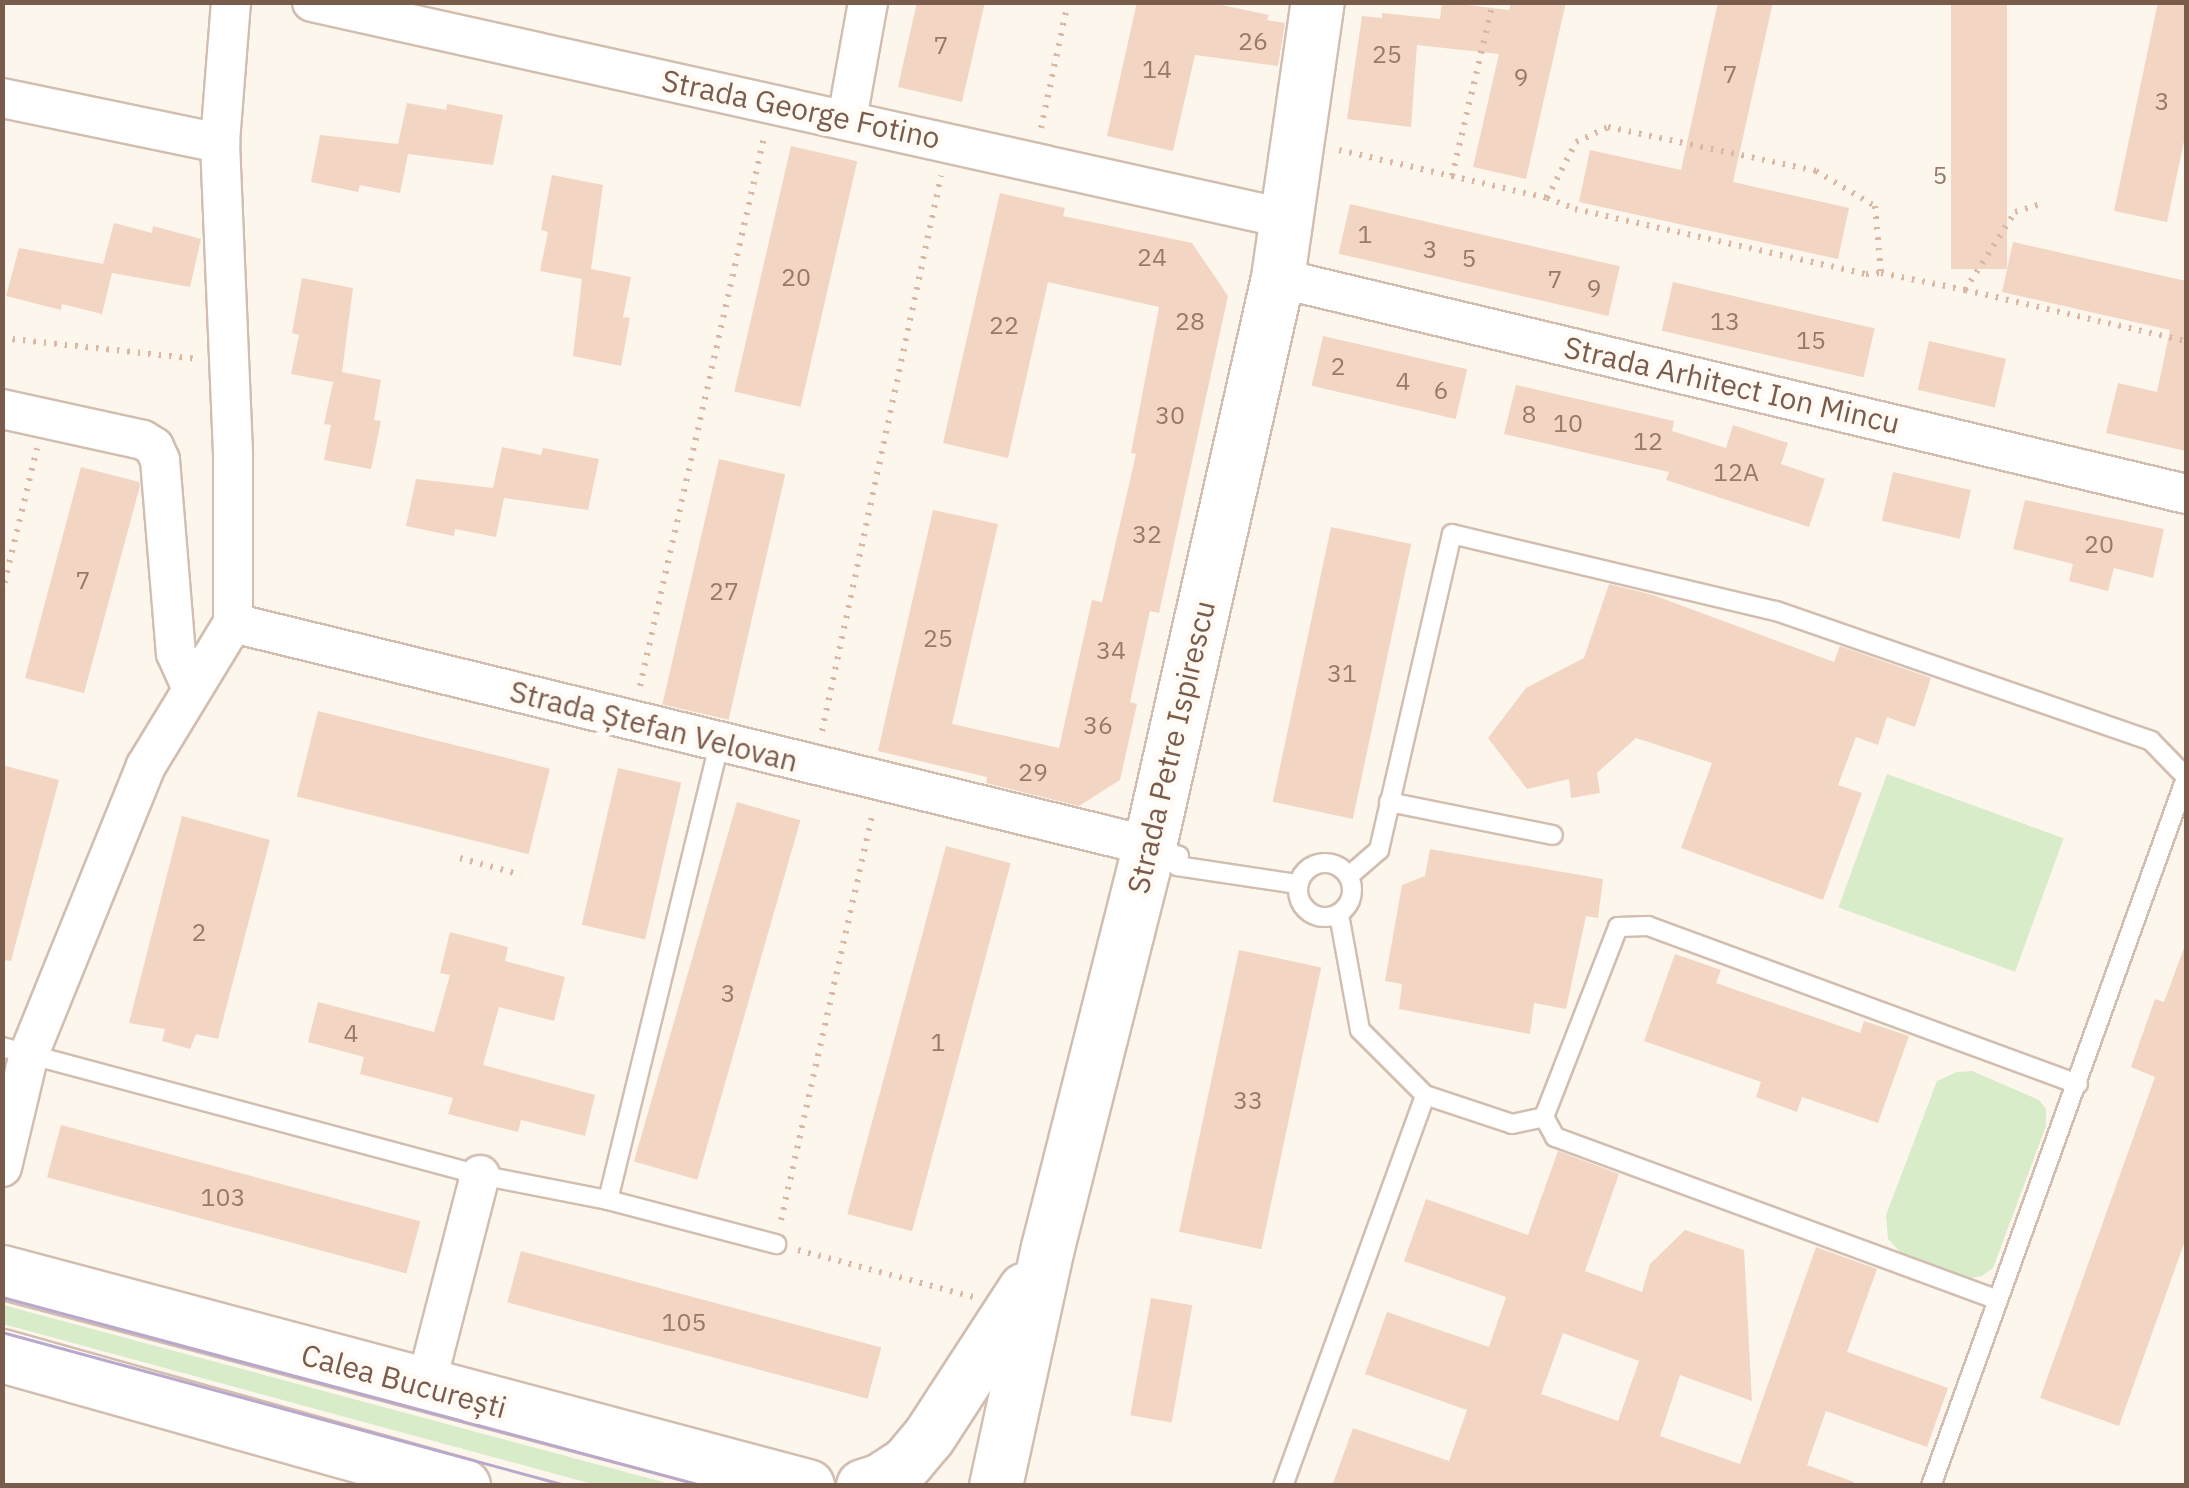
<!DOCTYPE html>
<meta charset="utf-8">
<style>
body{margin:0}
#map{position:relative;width:2189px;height:1488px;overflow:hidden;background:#fdf6ec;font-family:"IBM Plex Sans",sans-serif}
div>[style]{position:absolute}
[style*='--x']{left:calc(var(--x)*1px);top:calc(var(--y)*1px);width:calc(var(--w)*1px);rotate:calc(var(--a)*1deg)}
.green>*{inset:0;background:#d8ecc9;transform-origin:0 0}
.building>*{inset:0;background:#f3d5c3;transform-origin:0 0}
.path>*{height:6px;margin-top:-3px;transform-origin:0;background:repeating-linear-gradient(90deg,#d9b8a5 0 2.5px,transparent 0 10.5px)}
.roads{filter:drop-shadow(2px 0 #d1beb0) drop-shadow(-2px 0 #d1beb0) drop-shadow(0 2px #d1beb0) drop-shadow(0 -2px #d1beb0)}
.lane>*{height:18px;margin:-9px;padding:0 9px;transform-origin:9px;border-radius:9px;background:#fff}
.lane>.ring{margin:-9px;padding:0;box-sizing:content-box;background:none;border:18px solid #fff;border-radius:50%}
.street>*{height:38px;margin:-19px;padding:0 19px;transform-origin:19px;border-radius:19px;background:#fff}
.secondary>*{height:52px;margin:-26px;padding:0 26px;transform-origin:26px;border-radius:26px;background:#fff}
.tram>*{height:2.5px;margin:-1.25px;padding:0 1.25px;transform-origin:1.25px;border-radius:1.25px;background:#b9a8c9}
span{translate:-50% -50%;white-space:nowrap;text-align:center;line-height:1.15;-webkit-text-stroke:9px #fffaf3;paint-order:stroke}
.number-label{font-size:25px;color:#987a6a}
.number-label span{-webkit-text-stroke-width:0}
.street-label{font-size:30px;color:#7a5c4d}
.frame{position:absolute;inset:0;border:5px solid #7a5c4d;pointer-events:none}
</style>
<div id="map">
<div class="green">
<div style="left:1887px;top:774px;width:188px;height:142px;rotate:20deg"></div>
<div style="clip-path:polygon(1972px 1071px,2039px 1100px,2046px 1109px,2046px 1126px,1993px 1268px,1982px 1276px,1965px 1279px,1902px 1254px,1888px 1239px,1886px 1215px,1937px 1081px,1957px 1072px)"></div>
<div style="clip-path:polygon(2px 1305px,3px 1305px,674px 1485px,596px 1485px,3px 1324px)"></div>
</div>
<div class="building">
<div style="clip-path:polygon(917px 2px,985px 2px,962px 102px,898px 87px)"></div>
<div style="clip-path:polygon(1137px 2px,1207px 2px,1269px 15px,1267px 20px,1285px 23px,1278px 66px,1195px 55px,1173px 151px,1107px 136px)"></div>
<div style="clip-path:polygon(1442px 2px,1509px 10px,1511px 2px,1566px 2px,1526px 179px,1473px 167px,1499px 54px,1417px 45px,1411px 127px,1347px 119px,1362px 16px,1382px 18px,1382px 13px,1440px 19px)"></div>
<div style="clip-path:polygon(1718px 2px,1773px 2px,1733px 182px,1849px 208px,1838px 259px,1579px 202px,1590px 150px,1681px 170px)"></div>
<div style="left:1951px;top:2px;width:56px;height:267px"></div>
<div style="clip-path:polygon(2158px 2px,2186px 2px,2186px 132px,2167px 222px,2114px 211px)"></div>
<div style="clip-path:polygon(407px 103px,446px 110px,447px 104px,503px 115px,493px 165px,408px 154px,400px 193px,360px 185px,358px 192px,311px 182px,320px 135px,398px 144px)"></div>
<div style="left:791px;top:146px;width:68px;height:252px;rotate:13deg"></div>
<div style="clip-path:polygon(552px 175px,603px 185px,591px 269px,631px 277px,623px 317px,630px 318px,621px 366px,573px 356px,582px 279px,540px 271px,548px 232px,541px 230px)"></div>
<div style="clip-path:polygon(1000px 193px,1065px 208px,1063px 216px,1192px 243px,1228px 296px,1159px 613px,1150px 611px,1130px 702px,1137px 704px,1120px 780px,1079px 806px,986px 783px,987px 777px,878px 751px,933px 510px,998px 524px,952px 724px,1059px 748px,1092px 600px,1102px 602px,1136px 454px,1131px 453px,1159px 307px,1048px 282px,1008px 458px,943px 443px)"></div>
<div style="left:1350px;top:204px;width:277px;height:51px;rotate:13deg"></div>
<div style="clip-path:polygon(114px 223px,152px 233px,153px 226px,201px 239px,190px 287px,112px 273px,102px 314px,62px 304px,61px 310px,6px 296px,19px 248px,103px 264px)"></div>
<div style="clip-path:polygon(2013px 242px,2186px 281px,2186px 451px,2106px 433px,2118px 383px,2157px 392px,2170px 330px,2002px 292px)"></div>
<div style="clip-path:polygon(302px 278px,353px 288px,342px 372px,381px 380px,374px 420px,381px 421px,371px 469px,324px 460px,331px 425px,324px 424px,333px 382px,291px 374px,299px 335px,292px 333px)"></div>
<div style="left:1673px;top:282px;width:207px;height:50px;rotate:13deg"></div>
<div style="left:1323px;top:336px;width:148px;height:51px;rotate:13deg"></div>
<div style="left:1929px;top:341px;width:79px;height:50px;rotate:13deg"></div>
<div style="clip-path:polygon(1516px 385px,1674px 421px,1672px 431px,1726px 448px,1733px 425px,1788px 443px,1781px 464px,1825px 479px,1809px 527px,1666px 480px,1669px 472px,1504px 434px)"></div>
<div style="clip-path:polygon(502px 447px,541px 455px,543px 448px,599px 459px,588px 510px,504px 498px,496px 537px,455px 529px,454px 536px,406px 526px,416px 479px,493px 488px)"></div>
<div style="left:719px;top:459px;width:68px;height:252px;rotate:13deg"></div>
<div style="clip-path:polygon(81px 467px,139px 482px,140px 486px,84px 693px,25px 678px)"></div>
<div style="left:1893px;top:472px;width:80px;height:50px;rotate:13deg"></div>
<div style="clip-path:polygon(2025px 500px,2164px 529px,2153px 578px,2114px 568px,2108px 591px,2069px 581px,2073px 564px,2013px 549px)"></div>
<div style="left:1331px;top:527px;width:82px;height:281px;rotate:12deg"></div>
<div style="clip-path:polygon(1609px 584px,1653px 595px,1834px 662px,1840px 646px,1931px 678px,1915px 727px,1887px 717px,1878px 745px,1856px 737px,1838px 785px,1862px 793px,1823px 900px,1681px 848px,1712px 763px,1636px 738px,1597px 773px,1600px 793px,1571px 798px,1569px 779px,1527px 789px,1488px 738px,1526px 688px,1584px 658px)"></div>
<div style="left:318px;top:711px;width:239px;height:88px;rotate:14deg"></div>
<div style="clip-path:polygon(2px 765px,59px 780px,11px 961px,2px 960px)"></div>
<div style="left:618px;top:768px;width:65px;height:161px;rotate:13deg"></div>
<div style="left:737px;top:802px;width:66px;height:374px;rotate:16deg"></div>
<div style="clip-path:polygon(182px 816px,270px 840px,218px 1039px,196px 1034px,190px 1049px,162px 1041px,165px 1029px,129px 1023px)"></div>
<div style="left:946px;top:846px;width:67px;height:381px;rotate:15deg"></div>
<div style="clip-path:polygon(1430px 849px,1603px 879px,1598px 918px,1586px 916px,1566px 1009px,1534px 1003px,1530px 1034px,1399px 1009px,1402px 984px,1385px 981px,1402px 885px,1425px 876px)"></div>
<div style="clip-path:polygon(450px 932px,508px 947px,505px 961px,565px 977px,554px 1021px,499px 1007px,483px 1065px,595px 1095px,585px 1136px,521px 1120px,518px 1132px,448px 1114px,453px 1098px,360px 1074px,364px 1057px,308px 1042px,318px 1002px,434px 1032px,450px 975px,440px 973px)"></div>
<div style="clip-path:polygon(2184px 948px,2186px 1238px,2119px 1426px,2040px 1398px,2155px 1077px,2131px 1067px,2155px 999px,2164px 1002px)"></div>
<div style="left:1239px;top:950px;width:84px;height:288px;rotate:12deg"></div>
<div style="clip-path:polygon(1675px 954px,1721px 970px,1716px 983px,1860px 1033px,1864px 1021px,1909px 1036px,1878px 1123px,1802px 1097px,1797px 1112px,1756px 1097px,1761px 1082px,1644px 1041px)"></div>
<div style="left:61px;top:1125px;width:372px;height:54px;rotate:15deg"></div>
<div style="clip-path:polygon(evenodd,1558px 1151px,1619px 1174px,1585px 1271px,1642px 1292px,1650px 1264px,1685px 1230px,1744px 1250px,1752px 1401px,1680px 1375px,1660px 1436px,1740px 1464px,1816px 1247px,1877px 1269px,1847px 1352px,1948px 1388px,1927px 1447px,1826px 1411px,1807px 1465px,1854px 1482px,1853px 1486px,1332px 1486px,1353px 1428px,1449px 1461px,1467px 1410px,1365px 1374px,1387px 1312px,1489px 1347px,1506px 1297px,1404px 1261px,1426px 1199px,1528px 1235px,1558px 1151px,1563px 1333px,1639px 1361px,1618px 1421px,1541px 1394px,1563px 1333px)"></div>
<div style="left:521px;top:1251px;width:373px;height:53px;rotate:15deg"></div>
<div style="left:1151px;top:1298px;width:42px;height:119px;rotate:10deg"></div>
</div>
<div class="path">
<div style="--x:1041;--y:128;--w:129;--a:-77.9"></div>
<div style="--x:1339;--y:150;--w:213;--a:13"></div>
<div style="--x:1547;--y:198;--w:63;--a:-62.6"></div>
<div style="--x:1576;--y:142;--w:35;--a:-25"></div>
<div style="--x:1608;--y:127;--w:213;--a:11.9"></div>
<div style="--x:1816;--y:171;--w:69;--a:30.7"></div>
<div style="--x:1875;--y:206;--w:67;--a:84.9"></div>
<div style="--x:1452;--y:176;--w:179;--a:-76.7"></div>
<div style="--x:1547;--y:198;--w:30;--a:21"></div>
<div style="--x:1575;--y:209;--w:298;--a:12.6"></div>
<div style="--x:1866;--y:274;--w:15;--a:-4"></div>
<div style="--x:1881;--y:273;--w:86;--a:11.4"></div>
<div style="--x:1965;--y:290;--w:227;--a:13"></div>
<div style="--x:1965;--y:290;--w:93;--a:-57.3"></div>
<div style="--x:2015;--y:212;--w:24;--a:-17"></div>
<div style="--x:2;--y:338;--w:197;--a:6.1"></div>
<div style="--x:2;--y:593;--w:149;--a:-76.4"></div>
<div style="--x:640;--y:686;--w:563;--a:-77.27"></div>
<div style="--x:822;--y:731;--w:568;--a:-77.9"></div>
<div style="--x:460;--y:858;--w:63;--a:15.6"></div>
<div style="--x:781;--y:1220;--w:417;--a:-77.3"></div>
<div style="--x:798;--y:1250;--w:182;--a:15"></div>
</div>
<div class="roads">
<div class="lane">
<div style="--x:1389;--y:802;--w:167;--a:11.4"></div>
<div style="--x:1155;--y:848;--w:25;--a:18"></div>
<div style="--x:1179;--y:856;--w:10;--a:101"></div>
<div style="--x:1177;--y:866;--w:122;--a:8.5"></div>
<div class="ring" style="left:1298px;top:863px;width:36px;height:36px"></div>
<div style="--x:1349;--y:876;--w:40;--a:-41"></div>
<div style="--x:1379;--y:850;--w:324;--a:-77"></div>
<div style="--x:1452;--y:534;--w:333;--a:13.4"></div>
<div style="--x:1776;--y:611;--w:397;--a:19.1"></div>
<div style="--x:2151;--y:741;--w:50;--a:45.8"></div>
<div style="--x:2;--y:1047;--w:495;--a:15"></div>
<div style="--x:480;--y:1175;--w:130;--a:11.1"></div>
<div style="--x:608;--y:1200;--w:174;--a:14.7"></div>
<div style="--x:1425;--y:1095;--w:92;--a:18.4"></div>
<div style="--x:1512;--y:1124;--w:33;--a:-12"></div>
<div style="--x:1544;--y:1117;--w:204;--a:-68.7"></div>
<div style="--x:1618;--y:927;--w:30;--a:-2"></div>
<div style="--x:1648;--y:926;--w:458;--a:20.2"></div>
<div style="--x:1544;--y:1117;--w:23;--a:61"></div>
<div style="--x:1555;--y:1137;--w:471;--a:20.2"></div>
<div style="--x:608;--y:1200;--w:472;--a:-76.3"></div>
<div style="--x:1283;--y:1486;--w:416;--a:-70"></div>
<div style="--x:1425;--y:1095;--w:92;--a:-135"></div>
<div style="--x:1360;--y:1030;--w:118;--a:-100.3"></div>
<div style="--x:1931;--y:1486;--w:753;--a:-70.19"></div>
</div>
<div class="street">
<div style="--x:231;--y:2;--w:141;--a:94.5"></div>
<div style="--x:220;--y:143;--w:313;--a:87.6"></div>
<div style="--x:233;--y:456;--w:167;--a:90"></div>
<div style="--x:312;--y:2;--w:1000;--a:12.54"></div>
<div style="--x:2;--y:98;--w:223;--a:11.7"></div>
<div style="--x:847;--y:119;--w:119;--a:-79.8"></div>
<div style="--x:1278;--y:278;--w:933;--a:13.38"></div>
<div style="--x:2;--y:409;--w:144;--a:12.4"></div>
<div style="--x:143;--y:440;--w:13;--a:32"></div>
<div style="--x:154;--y:447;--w:14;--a:65"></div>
<div style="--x:160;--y:460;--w:194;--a:85.3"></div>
<div style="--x:176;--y:653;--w:37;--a:66"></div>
<div style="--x:233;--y:623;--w:944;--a:13.67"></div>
<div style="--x:2;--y:1167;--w:116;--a:-76.6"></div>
<div style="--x:29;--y:1054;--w:311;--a:-67.9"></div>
<div style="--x:146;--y:766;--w:167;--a:-58.7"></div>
<div style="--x:425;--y:1388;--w:220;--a:-75.5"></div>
</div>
<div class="secondary">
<div style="--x:2;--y:1272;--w:834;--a:14.87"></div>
<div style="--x:2;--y:1356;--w:480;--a:15.7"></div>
<div style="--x:863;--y:1486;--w:19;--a:-18"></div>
<div style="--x:881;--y:1480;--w:31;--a:-33"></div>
<div style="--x:907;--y:1463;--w:34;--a:-50"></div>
<div style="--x:929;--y:1437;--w:176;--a:-57"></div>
<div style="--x:996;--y:1486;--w:244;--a:-77.7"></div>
<div style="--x:1048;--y:1248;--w:415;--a:-75.8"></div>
<div style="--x:1150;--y:846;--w:582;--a:-77.3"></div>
<div style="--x:1278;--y:278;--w:279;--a:-81.8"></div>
</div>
</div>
<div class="tram">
<div style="--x:2;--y:1297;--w:728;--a:15.05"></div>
<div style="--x:2;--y:1332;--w:588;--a:15.2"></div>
</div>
<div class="number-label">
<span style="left:1253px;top:41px">26</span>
<span style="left:941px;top:45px">7</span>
<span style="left:1387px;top:54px">25</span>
<span style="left:1157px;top:69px">14</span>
<span style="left:1730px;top:74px">7</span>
<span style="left:1521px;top:77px">9</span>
<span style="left:2162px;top:101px">3</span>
<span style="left:1940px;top:175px">5</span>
<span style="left:1365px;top:234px">1</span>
<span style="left:1430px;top:249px">3</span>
<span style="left:1152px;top:257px">24</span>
<span style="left:1469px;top:258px">5</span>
<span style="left:796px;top:277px">20</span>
<span style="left:1555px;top:279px">7</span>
<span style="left:1594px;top:288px">9</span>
<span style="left:1190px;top:321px">28</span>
<span style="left:1725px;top:321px">13</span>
<span style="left:1004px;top:325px">22</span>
<span style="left:1811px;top:340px">15</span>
<span style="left:1338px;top:366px">2</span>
<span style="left:1403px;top:381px">4</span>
<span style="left:1441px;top:390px">6</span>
<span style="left:1529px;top:414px">8</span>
<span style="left:1170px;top:415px">30</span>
<span style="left:1568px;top:423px">10</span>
<span style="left:1648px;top:441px">12</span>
<span style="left:1736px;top:472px">12A</span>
<span style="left:1147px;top:534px">32</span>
<span style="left:2099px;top:544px">20</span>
<span style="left:83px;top:580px">7</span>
<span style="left:724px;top:591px">27</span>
<span style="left:938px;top:638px">25</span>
<span style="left:1111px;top:650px">34</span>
<span style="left:1342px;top:673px">31</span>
<span style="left:1098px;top:725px">36</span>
<span style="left:1033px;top:772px">29</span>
<span style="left:199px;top:932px">2</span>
<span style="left:728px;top:993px">3</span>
<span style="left:351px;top:1033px">4</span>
<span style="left:938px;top:1042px">1</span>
<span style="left:1248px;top:1100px">33</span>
<span style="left:223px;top:1197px">103</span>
<span style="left:684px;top:1322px">105</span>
</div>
<div class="street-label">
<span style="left:801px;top:109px;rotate:12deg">Strada George Fotino</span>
<span style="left:1732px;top:385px;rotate:13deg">Strada Arhitect Ion Mincu</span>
<span style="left:654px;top:726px;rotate:14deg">Strada Ștefan Velovan</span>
<span style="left:1171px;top:747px;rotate:-77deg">Strada Petre Ispirescu</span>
<span style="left:404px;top:1381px;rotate:15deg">Calea București</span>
</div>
<div class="frame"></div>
</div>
